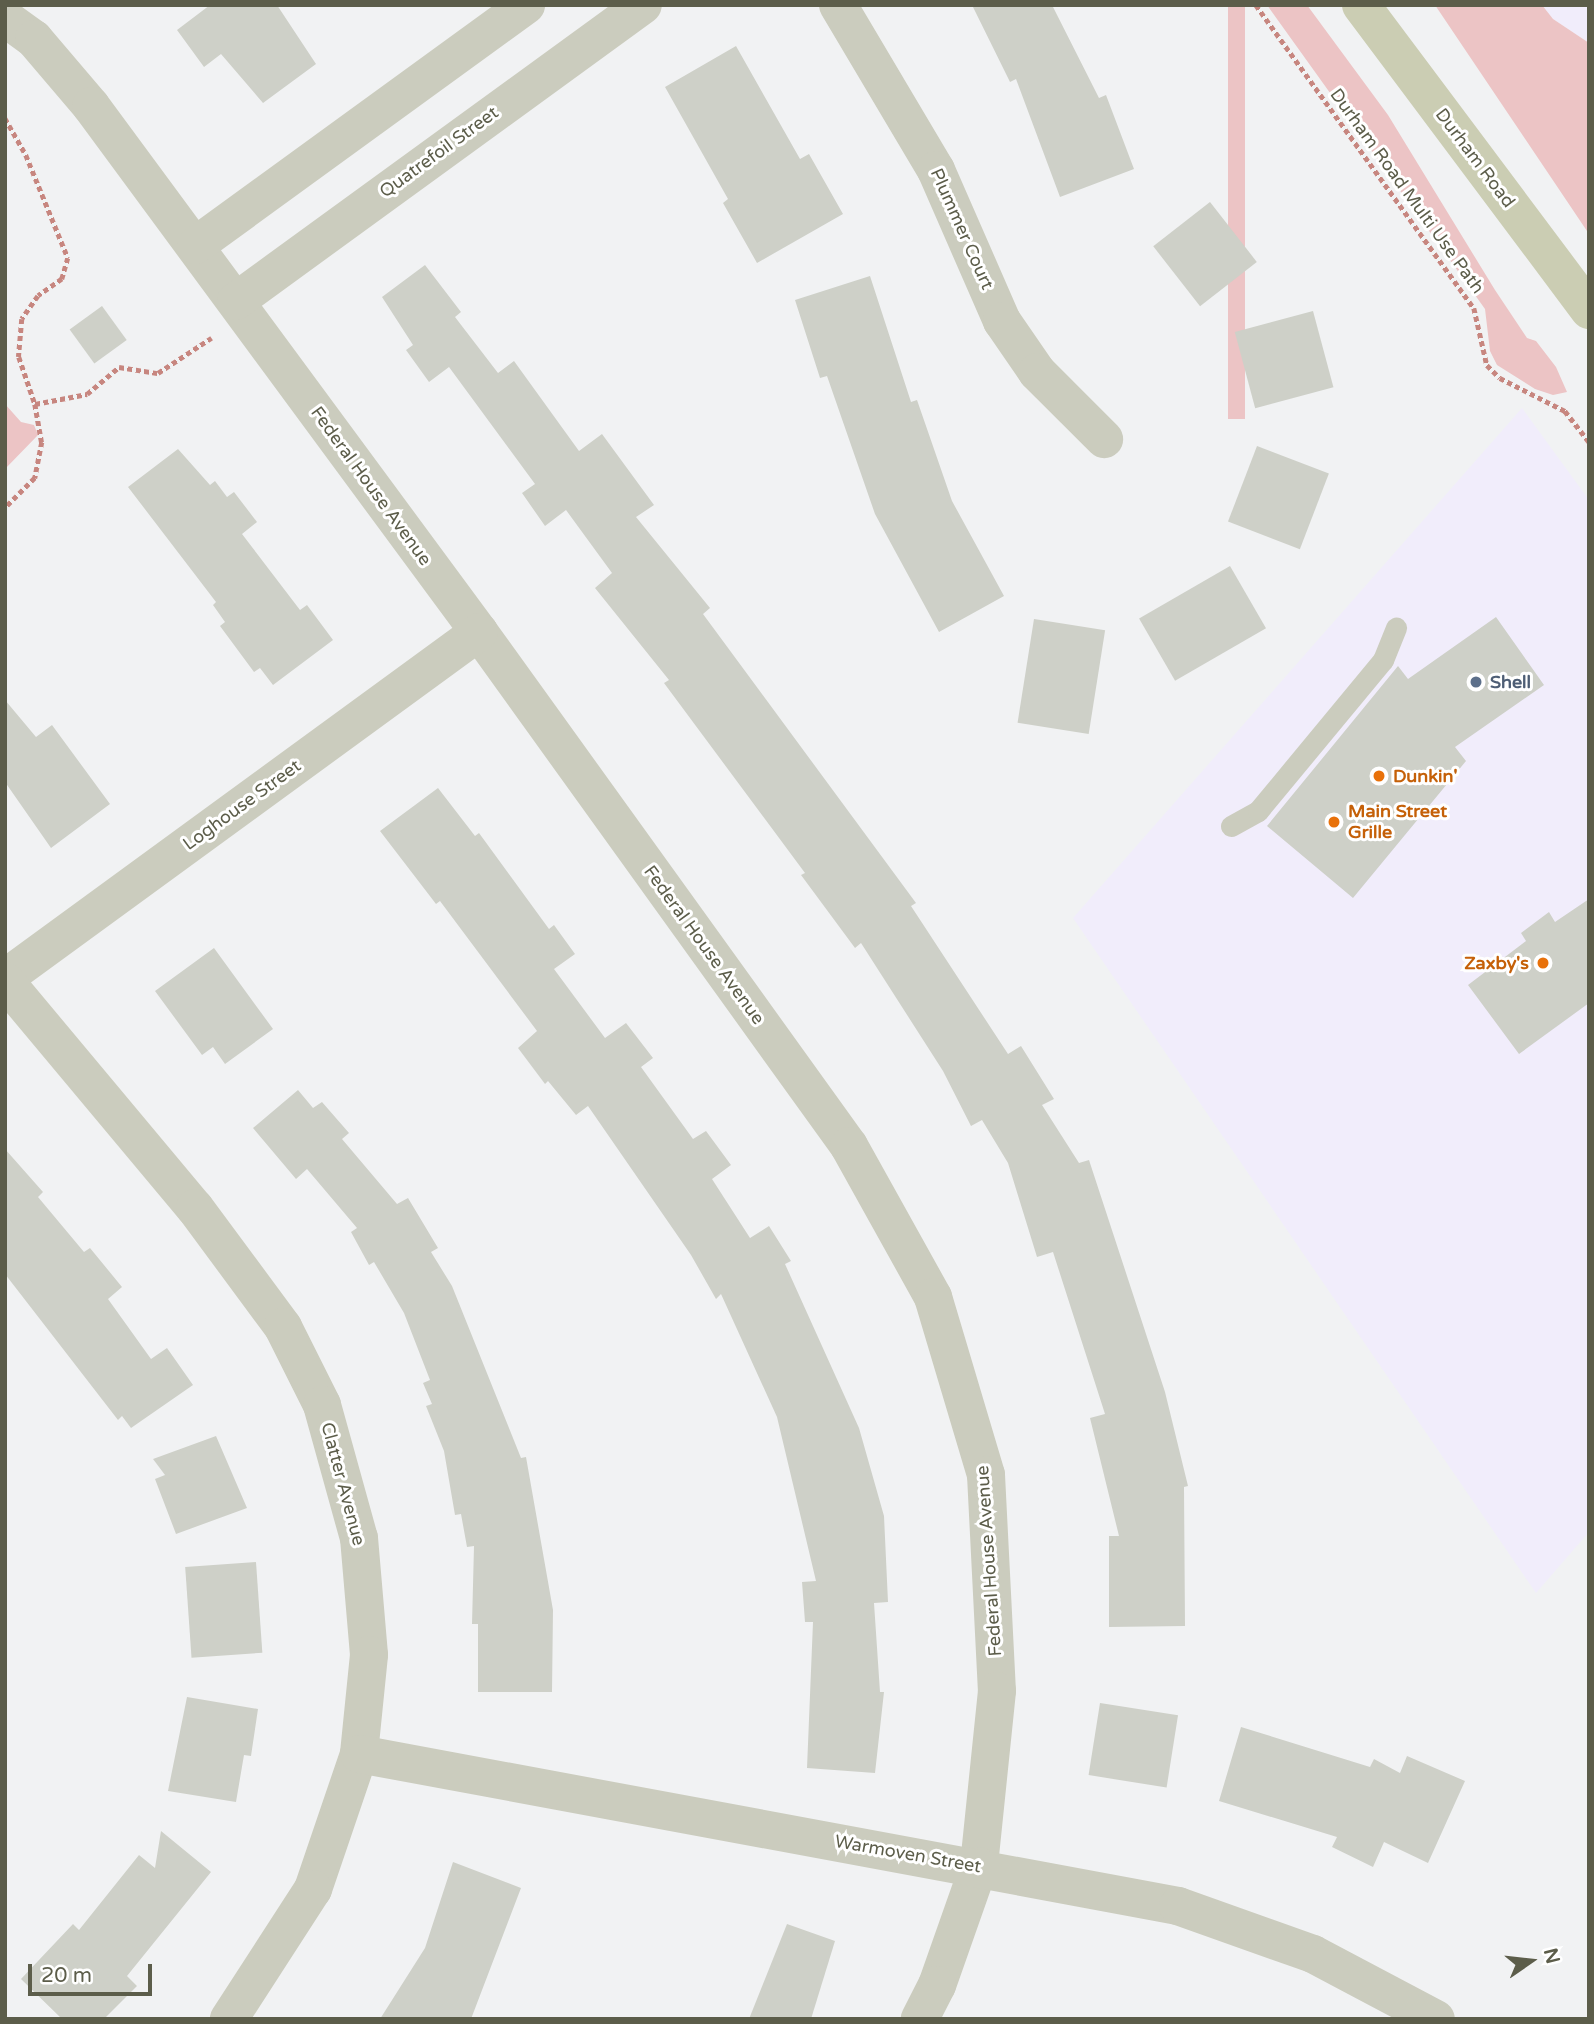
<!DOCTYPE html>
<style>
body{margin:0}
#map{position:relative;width:1594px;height:2024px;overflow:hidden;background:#f1f2f3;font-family:"Varela Round",sans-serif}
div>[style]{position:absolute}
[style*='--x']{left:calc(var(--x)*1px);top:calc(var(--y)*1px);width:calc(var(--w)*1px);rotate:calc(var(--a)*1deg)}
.commercial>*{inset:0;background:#f1edfb}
.green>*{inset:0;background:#ecc4c5;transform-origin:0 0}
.building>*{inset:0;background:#ced0c8;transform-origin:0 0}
.path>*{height:4.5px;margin-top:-2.25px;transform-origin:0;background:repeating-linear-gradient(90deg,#c7867f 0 5px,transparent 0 8.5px)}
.service>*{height:21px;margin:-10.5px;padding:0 10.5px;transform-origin:10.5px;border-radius:10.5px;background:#cbccbe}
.minor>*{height:38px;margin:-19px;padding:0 19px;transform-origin:19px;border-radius:19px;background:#cbccbe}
.primary>*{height:38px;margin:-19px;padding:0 19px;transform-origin:19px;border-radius:19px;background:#cbcdb3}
.dots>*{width:19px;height:19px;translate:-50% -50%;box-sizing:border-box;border:4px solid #fff;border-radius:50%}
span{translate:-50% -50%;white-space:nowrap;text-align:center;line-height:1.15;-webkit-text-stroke:6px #fff;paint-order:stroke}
.street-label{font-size:18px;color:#5c5d4a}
.service-label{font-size:18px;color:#4e5e75;font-weight:700}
.left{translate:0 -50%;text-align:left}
.food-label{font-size:18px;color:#c56008;font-weight:700}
.right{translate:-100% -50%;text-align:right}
.frame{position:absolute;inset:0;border:7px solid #5c5d4a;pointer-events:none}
.north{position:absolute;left:1496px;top:1926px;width:70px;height:70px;-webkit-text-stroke:5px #fff;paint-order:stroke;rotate:76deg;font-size:19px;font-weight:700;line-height:28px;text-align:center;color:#5c5d4a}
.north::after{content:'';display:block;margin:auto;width:24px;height:32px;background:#5c5d4a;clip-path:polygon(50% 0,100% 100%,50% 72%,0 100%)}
.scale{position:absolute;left:28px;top:1964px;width:124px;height:32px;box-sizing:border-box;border:4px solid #5c5d4a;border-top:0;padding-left:9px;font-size:21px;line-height:24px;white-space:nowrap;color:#5c5d4a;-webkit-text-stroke:5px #fff;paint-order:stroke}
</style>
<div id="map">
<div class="commercial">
<div style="clip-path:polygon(1542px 5px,1589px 5px,1589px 43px,1553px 19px)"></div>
<div style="clip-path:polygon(1522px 408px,1589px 500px,1589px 1532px,1536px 1593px,1073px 918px)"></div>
</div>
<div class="green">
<div style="left:1228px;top:5px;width:17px;height:414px"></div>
<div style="clip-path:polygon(1267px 5px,1307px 5px,1388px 115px,1495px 290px,1527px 338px,1536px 341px,1556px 367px,1567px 392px,1553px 395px,1535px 389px,1497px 365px,1490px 351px,1485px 309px)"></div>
<div style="clip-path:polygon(1435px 5px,1542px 5px,1553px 19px,1589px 43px,1589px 234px)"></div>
<div style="clip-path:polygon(5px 404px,21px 422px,34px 425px,38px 435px,5px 469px)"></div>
</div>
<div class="building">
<div style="clip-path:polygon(210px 5px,277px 5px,316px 64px,263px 103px,221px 54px,204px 67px,177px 30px)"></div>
<div style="clip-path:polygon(972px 5px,1052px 5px,1099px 98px,1106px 95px,1134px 169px,1060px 197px,1016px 79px,1010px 82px)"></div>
<div style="clip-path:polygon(736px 46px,800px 159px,809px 154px,843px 214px,757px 263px,723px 203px,728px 199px,665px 87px)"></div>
<div style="left:1210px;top:202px;width:76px;height:72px;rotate:52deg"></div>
<div style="clip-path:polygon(425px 265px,461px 312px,455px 317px,498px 373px,514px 361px,579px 451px,602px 434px,654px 505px,636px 517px,710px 608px,703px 614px,916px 903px,911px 906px,1008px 1054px,1021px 1046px,1054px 1099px,1042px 1105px,1079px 1163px,1089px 1160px,1165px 1392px,1188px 1486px,1184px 1487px,1185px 1626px,1109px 1627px,1109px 1536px,1119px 1536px,1090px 1418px,1105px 1414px,1053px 1252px,1037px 1257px,1008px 1163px,982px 1120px,971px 1126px,943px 1071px,861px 943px,855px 948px,801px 875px,805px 873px,664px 683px,669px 680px,595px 588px,612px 573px,566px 510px,545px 526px,522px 493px,535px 484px,449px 367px,429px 382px,406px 350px,413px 345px,382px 297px)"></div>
<div style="clip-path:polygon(870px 276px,911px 402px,917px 400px,952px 501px,1004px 596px,939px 632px,875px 514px,827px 376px,820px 378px,795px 300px)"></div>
<div style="left:102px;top:306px;width:42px;height:40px;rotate:54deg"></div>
<div style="left:1313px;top:311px;width:79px;height:81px;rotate:75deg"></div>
<div style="left:1257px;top:446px;width:77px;height:81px;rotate:21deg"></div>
<div style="clip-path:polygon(178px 449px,210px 485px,215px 481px,227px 497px,234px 492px,257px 522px,242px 534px,300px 610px,307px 605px,333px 640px,273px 685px,260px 668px,254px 672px,220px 626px,225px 622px,213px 605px,216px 602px,128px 487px)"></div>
<div style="left:1230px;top:566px;width:72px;height:105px;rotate:60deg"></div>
<div style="clip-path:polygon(1496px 617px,1544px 685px,1455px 747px,1466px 761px,1353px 898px,1267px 826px,1398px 666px,1408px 679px)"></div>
<div style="left:1034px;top:619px;width:72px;height:105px;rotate:9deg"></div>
<div style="clip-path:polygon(5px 700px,36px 737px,52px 725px,110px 804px,51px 848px,5px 782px)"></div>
<div style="clip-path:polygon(438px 788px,475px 836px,479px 833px,549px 929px,554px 925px,575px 954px,554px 969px,605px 1038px,626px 1023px,653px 1058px,641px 1067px,693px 1139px,706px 1131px,731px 1165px,712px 1179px,750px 1238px,769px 1226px,791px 1261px,785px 1264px,859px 1428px,884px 1516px,888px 1602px,874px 1603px,880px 1692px,884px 1692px,875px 1773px,807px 1768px,813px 1622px,805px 1622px,802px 1582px,816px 1581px,777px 1417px,721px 1294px,716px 1299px,691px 1255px,588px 1106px,576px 1115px,548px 1081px,545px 1084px,518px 1048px,537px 1031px,440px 901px,436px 904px,380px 831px)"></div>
<div style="clip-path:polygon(1589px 899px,1589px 1003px,1519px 1054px,1468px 985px,1526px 941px,1521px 933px,1549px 912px,1555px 922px)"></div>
<div style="clip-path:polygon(214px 948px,273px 1029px,225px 1064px,213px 1047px,202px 1055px,155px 991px)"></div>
<div style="clip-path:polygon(298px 1090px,313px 1108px,322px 1102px,349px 1133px,342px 1139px,397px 1204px,408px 1198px,438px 1248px,431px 1252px,452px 1286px,521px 1458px,526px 1457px,553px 1610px,552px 1692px,478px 1692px,478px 1624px,472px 1624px,474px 1546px,467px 1547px,461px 1514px,455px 1515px,444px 1451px,426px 1406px,432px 1404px,423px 1383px,430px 1380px,404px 1313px,374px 1262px,369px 1265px,351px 1232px,357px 1228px,307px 1169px,296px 1179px,253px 1128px)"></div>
<div style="clip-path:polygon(5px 1149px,43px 1192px,38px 1197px,84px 1252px,90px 1248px,122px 1287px,108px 1299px,151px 1359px,167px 1348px,193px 1385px,131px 1428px,122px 1416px,118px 1420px,5px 1274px)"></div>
<div style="clip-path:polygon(216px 1436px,247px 1508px,176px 1534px,155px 1479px,165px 1475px,153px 1459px)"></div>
<div style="left:256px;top:1562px;width:91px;height:71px;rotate:86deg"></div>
<div style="clip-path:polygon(187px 1697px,258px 1709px,251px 1756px,244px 1755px,236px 1802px,168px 1791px)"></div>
<div style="left:1100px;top:1703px;width:79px;height:73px;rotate:9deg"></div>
<div style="clip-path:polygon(1241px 1727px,1370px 1767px,1374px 1759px,1400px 1773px,1407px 1756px,1465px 1781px,1428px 1863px,1384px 1842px,1373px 1867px,1332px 1847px,1337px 1837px,1219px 1801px)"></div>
<div style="clip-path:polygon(161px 1831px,211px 1872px,127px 1976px,137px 1986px,104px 2019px,62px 2019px,21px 1979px,73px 1924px,79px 1930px,139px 1855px,155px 1868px)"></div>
<div style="clip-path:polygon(453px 1862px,521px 1888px,471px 2019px,380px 2019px,425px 1948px)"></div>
<div style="clip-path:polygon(787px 1924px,835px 1941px,811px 2019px,749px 2019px)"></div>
</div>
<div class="path">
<div style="--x:1256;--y:5;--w:373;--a:54.3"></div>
<div style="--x:1474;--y:308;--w:58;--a:77.2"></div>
<div style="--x:1487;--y:365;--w:18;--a:45"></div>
<div style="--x:1500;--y:378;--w:73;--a:26.9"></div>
<div style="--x:1565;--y:411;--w:39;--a:52"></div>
<div style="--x:5;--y:118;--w:43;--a:60.4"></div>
<div style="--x:26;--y:155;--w:111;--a:67.8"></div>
<div style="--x:68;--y:258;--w:22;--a:106"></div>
<div style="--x:62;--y:279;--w:29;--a:145"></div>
<div style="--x:38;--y:296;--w:28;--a:125"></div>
<div style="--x:22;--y:319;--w:38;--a:95"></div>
<div style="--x:19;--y:357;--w:50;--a:71.2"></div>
<div style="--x:35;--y:404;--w:39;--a:80"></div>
<div style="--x:42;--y:442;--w:37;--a:101"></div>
<div style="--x:35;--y:478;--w:42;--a:135"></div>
<div style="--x:35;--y:404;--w:53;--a:-10.9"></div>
<div style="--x:87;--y:394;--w:42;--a:-40.2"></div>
<div style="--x:119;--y:367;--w:39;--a:9"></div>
<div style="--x:158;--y:373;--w:64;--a:-33.4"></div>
</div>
<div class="service">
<div style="--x:1231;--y:826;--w:31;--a:-29"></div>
<div style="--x:1258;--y:811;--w:196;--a:-50.4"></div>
<div style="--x:1383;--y:660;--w:35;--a:-68"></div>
</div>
<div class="minor">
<div style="--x:838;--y:5;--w:192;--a:59.3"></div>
<div style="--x:936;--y:170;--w:165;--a:66.4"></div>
<div style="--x:1002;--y:321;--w:62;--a:55.5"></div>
<div style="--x:1037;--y:372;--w:95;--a:45"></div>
<div style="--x:5;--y:18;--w:36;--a:36"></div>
<div style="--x:34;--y:39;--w:88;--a:49.6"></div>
<div style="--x:91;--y:106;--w:654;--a:53.59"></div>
<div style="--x:479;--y:632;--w:633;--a:54.25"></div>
<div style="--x:849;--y:1146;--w:173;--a:60.9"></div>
<div style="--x:933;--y:1297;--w:186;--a:73.4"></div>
<div style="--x:986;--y:1475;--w:216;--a:87.1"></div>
<div style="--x:997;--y:1691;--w:176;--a:95.9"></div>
<div style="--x:979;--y:1866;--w:126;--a:109.4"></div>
<div style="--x:937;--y:1985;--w:38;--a:117"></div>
<div style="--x:196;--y:245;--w:408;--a:-36"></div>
<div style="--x:236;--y:301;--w:503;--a:-36.03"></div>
<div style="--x:5;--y:978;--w:587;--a:-36.13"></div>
<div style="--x:5;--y:981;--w:296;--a:50.1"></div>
<div style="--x:195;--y:1208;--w:148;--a:53.5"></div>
<div style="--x:283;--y:1327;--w:87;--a:63.4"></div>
<div style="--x:322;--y:1405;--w:138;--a:74.5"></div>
<div style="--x:359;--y:1538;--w:117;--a:85.1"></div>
<div style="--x:369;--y:1655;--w:100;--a:95.8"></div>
<div style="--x:359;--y:1754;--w:143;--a:108.8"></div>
<div style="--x:313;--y:1889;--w:155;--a:122.9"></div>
<div style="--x:359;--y:1754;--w:833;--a:10.51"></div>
<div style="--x:1178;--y:1906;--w:143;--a:19.6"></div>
<div style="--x:1313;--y:1954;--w:139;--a:27.9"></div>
</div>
<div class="primary">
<div style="--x:1361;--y:5;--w:381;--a:53.2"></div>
</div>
<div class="dots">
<div style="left:1476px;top:682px;background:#5c6f8a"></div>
<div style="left:1379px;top:776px;background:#e8710a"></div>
<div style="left:1334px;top:822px;background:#e8710a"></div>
<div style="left:1543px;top:963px;background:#e8710a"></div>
</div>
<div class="street-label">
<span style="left:439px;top:152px;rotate:-36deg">Quatrefoil Street</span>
<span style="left:1475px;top:158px;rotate:53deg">Durham Road</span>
<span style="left:1407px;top:191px;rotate:54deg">Durham Road Multi Use Path</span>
<span style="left:962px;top:229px;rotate:66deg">Plummer Court</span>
<span style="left:371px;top:486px;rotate:54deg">Federal House Avenue</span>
<span style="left:242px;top:805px;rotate:-36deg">Loghouse Street</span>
<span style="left:704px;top:945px;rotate:54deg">Federal House Avenue</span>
<span style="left:343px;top:1484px;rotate:75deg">Clatter Avenue</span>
<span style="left:989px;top:1561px;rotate:-94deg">Federal House Avenue</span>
<span style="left:908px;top:1854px;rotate:10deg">Warmoven Street</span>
</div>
<div class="service-label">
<span class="left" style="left:1490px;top:682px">Shell</span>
</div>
<div class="food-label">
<span class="left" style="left:1393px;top:776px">Dunkin'</span>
<span class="left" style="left:1348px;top:822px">Main Street<br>Grille</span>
<span class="right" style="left:1529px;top:963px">Zaxby's</span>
</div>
<div class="frame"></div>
<div class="north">N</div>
<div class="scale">20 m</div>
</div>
